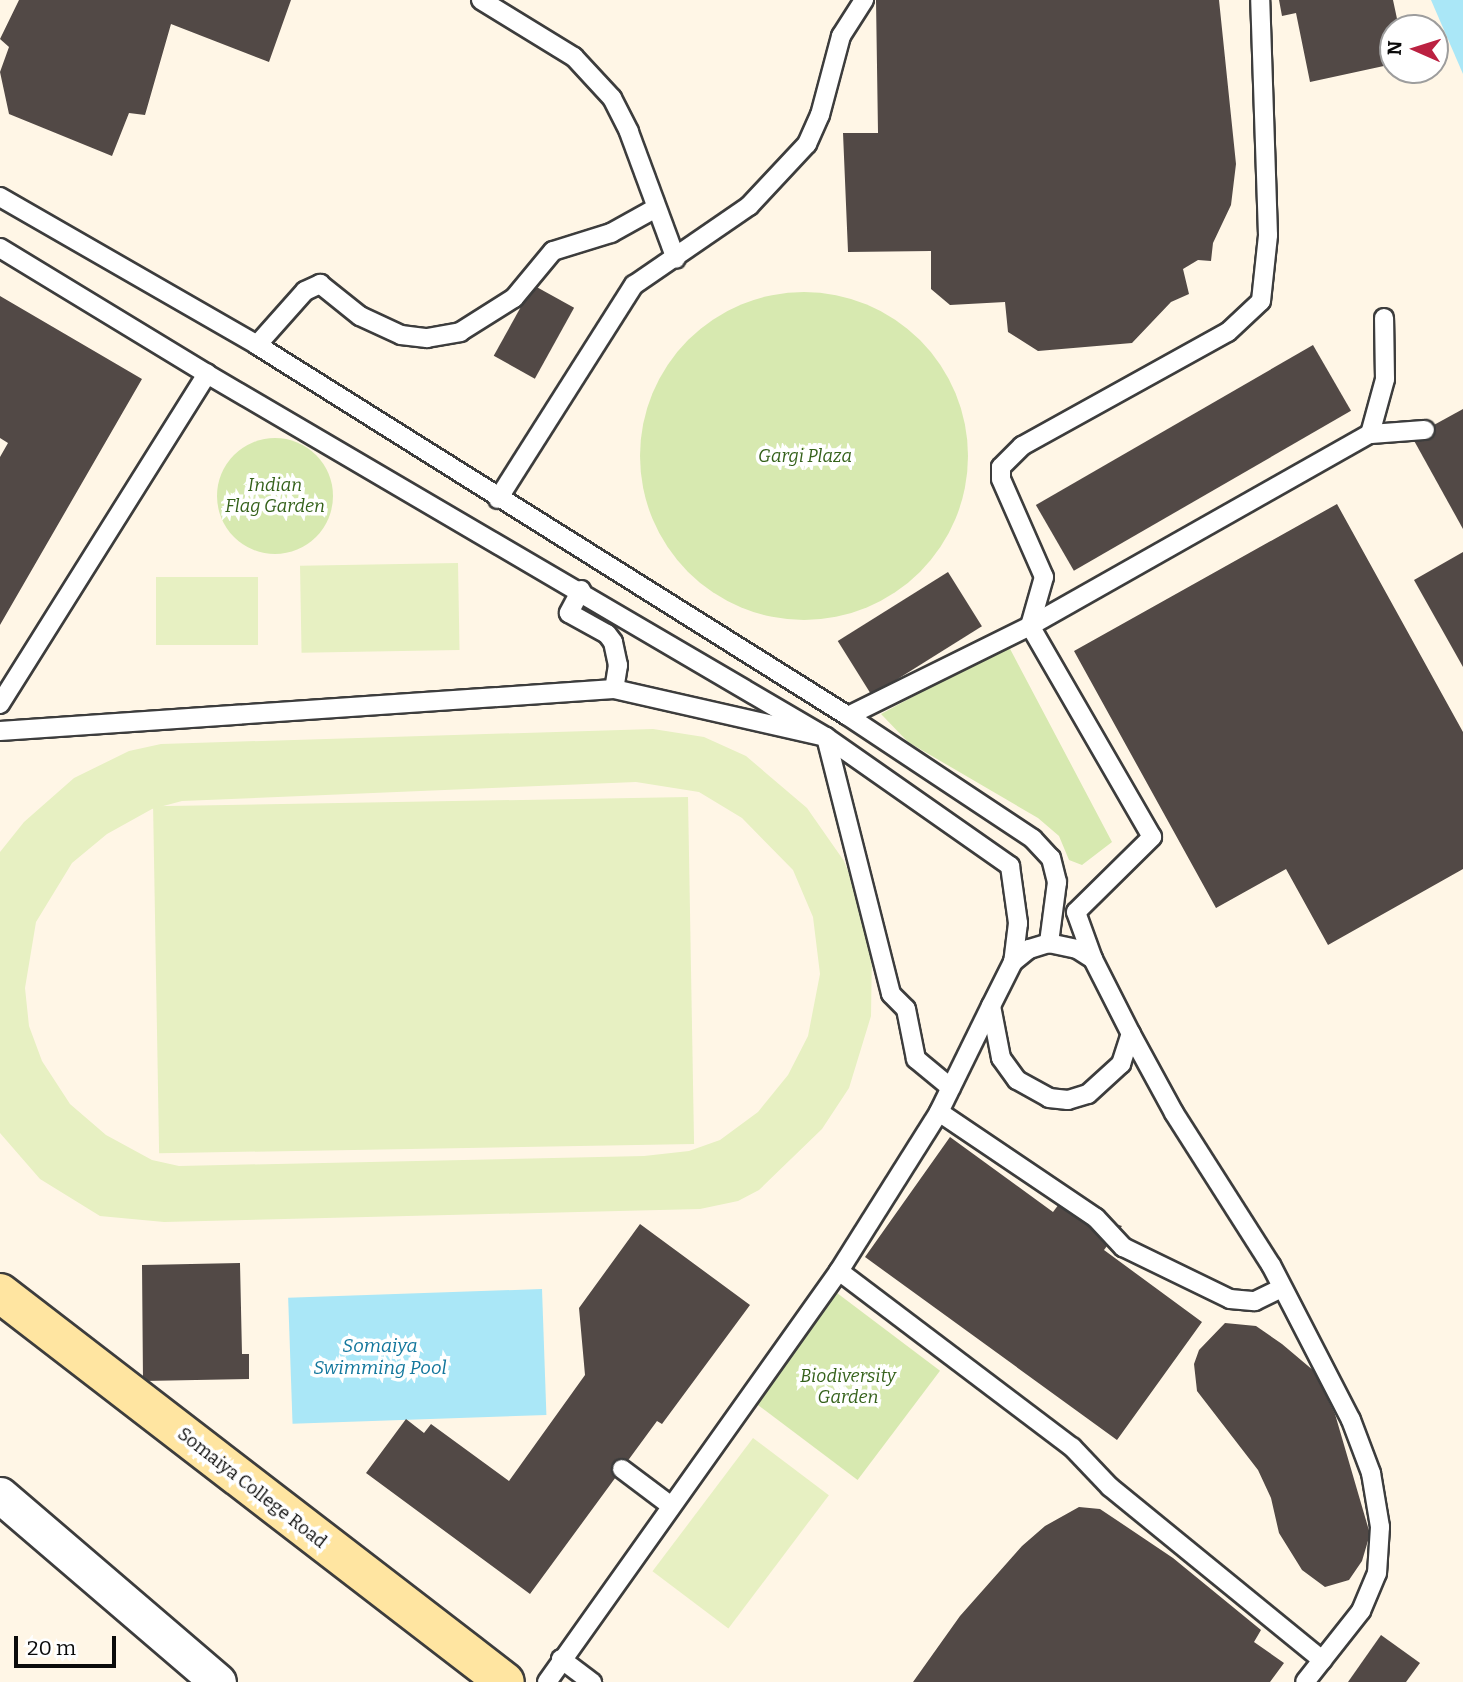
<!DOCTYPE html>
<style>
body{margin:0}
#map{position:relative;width:1463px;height:1682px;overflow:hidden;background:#fff6e6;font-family:Bitter,serif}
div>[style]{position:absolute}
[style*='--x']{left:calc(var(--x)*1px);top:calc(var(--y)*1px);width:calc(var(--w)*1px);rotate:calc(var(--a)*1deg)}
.green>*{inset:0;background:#d7e9b0;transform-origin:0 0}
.round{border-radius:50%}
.pitch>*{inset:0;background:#e7f0c2;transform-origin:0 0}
.water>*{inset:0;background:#aae7f7;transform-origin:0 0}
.building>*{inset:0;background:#524946;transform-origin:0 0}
.roads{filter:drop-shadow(2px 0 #3d3d3d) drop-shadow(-2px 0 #3d3d3d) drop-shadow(0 2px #3d3d3d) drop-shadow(0 -2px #3d3d3d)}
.lane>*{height:18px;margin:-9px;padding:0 9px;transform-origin:9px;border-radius:9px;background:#fff}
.street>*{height:35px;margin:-17.5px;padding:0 17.5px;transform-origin:17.5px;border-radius:17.5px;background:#fff}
.secondary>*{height:38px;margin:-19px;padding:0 19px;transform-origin:19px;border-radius:19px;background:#ffe5a1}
span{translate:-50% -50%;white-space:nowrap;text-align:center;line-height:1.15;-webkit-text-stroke:7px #fff;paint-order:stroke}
.park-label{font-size:18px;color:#34611a;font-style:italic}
.street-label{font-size:18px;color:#0a0a0a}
.water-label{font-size:19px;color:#12769c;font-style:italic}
.north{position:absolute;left:1379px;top:14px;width:70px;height:70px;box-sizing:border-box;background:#fff;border:2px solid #9d9d9d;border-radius:50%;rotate:273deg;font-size:19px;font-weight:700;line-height:28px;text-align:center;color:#0a0a0a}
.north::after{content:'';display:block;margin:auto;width:24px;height:32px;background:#bb2141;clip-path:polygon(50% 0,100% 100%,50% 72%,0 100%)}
.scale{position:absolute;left:14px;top:1636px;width:102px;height:32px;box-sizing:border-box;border:4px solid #0a0a0a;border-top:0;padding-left:9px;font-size:21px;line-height:24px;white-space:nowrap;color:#0a0a0a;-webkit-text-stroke:5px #fff;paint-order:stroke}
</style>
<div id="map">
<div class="green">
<div class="round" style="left:640px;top:292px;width:328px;height:328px"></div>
<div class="round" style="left:217px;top:438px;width:116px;height:116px"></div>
<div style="clip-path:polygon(1008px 645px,1112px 842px,1082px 865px,1069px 860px,1059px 836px,1038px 818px,908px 742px,881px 714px)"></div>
<div style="left:837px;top:1293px;width:129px;height:137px;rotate:37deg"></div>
</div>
<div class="pitch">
<div style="left:458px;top:563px;width:87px;height:158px;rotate:89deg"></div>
<div style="left:156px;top:577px;width:102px;height:68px"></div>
<div style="clip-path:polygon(evenodd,653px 729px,704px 737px,746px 756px,807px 808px,844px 861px,861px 903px,872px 951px,871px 1016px,849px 1088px,822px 1129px,759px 1190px,738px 1201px,700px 1209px,164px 1222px,100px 1216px,40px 1179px,0 1133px,0 852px,24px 822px,74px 778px,129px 751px,161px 744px,653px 729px,636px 782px,699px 792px,742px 818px,793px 870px,813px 917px,820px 974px,808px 1036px,788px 1075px,758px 1112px,720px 1140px,689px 1151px,644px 1156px,179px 1166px,152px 1160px,106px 1135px,70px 1104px,42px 1061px,29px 1026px,25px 988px,36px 922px,72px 863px,107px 834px,152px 809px,182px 801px,636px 782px)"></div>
<div style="left:688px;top:797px;width:347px;height:535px;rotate:89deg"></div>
<div style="left:753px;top:1438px;width:95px;height:167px;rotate:37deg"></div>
</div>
<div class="water">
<div style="clip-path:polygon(1431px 0,1463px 0,1463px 74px)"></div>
<div style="left:542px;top:1289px;width:126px;height:254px;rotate:88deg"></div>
</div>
<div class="building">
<div style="clip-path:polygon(19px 0,291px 0,269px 62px,171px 24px,145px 115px,129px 113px,112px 156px,9px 114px,0 72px,9px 47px,0 39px)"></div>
<div style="clip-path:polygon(876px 0,1219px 0,1236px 164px,1231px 205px,1213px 243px,1211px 261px,1198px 260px,1183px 269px,1189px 294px,1171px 302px,1132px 343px,1038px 351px,1008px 332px,1005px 302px,950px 305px,931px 289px,931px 251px,848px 252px,843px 133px,878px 133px)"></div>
<div style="clip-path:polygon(1279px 0,1393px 0,1399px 28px,1393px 28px,1393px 64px,1310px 82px,1296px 13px,1282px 16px)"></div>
<div style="left:533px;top:285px;width:47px;height:81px;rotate:29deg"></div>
<div style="clip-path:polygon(0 296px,142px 379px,0 625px,0 457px,8px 443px,0 438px)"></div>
<div style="left:1313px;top:345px;width:76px;height:320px;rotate:60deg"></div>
<div style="clip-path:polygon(1463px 409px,1463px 529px,1412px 437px)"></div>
<div style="clip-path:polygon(1337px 504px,1463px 732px,1463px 869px,1328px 945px,1286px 869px,1216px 908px,1074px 651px)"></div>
<div style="clip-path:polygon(1463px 552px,1463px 667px,1414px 580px)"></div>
<div style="left:948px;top:572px;width:64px;height:130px;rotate:58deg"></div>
<div style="clip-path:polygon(950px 1137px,1053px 1212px,1071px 1188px,1096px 1218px,1122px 1226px,1104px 1250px,1202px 1322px,1117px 1440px,865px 1257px)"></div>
<div style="clip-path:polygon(640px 1224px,750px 1305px,662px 1424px,657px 1421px,530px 1594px,366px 1473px,406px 1419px,424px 1433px,431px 1424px,509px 1481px,585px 1375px,579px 1308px)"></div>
<div style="clip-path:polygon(240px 1263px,242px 1354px,249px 1354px,249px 1379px,143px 1381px,142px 1265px)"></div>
<div style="clip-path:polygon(1225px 1323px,1256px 1326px,1282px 1344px,1314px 1371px,1335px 1414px,1370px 1534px,1362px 1561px,1349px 1580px,1325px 1587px,1302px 1570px,1279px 1533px,1271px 1498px,1258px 1470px,1197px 1391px,1194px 1364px,1199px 1350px)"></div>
<div style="clip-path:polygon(1079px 1507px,1100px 1509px,1118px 1521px,1173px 1558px,1261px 1630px,1254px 1642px,1284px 1663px,1270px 1682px,913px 1682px,960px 1616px,1022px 1546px,1045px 1526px)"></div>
<div style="clip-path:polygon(1381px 1635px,1420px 1663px,1406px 1682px,1348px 1682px)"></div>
</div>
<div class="roads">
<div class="lane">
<div style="--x:481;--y:0;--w:109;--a:31.5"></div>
<div style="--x:574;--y:57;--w:56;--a:47.2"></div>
<div style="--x:612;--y:98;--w:38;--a:63"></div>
<div style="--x:629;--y:132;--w:135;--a:69.7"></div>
<div style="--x:0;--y:197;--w:297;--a:29.9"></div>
<div style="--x:257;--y:345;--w:698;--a:32.12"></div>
<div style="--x:848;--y:716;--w:222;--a:33.6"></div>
<div style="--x:1033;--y:839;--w:26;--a:47"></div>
<div style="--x:1051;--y:858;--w:25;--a:76"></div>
<div style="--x:1057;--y:882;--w:62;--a:97.5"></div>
<div style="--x:0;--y:248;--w:242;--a:31.3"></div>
<div style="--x:207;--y:374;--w:718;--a:30.39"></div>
<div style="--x:826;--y:737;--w:225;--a:35"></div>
<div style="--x:1010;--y:866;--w:58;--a:82"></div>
<div style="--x:1018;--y:923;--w:39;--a:97"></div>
<div style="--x:1013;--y:962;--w:49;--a:116.6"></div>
<div style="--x:991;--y:1006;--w:53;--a:79.1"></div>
<div style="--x:1001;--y:1058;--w:27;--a:54"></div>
<div style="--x:1017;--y:1080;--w:37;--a:29"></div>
<div style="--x:1049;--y:1098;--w:19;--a:6"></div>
<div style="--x:1068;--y:1100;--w:21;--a:-17"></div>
<div style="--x:1088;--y:1094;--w:45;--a:-42.3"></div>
<div style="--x:1121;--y:1064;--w:32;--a:-72"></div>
<div style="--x:1131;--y:1034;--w:84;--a:-116.9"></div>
<div style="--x:1093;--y:959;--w:19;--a:-148"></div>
<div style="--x:1077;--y:949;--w:29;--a:-168"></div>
<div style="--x:1049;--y:943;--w:21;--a:163"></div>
<div style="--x:1029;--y:949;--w:21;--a:141"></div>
<div style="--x:257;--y:345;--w:72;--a:-48.4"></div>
<div style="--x:305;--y:291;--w:17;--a:-25"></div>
<div style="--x:320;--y:284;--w:51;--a:38.7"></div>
<div style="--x:360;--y:316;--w:45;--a:24.9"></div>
<div style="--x:401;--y:335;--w:26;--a:7"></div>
<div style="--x:427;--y:338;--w:34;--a:-10"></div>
<div style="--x:460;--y:332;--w:64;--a:-32.2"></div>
<div style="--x:514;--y:298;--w:61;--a:-50.3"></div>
<div style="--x:553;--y:251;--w:61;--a:-17.2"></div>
<div style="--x:611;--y:233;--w:51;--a:-29.1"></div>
<div style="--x:1370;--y:434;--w:55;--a:-4.2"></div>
<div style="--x:498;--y:499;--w:254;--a:-57.6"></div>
<div style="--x:634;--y:285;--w:140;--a:-34.5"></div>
<div style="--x:749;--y:206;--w:85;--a:-46.9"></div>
<div style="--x:807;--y:144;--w:32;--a:-66"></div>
<div style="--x:820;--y:115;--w:82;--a:-75.1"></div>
<div style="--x:841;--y:36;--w:43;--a:-57.4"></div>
<div style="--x:581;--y:590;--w:26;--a:118"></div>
<div style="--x:569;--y:613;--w:43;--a:28.9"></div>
<div style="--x:607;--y:634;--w:10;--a:53"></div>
<div style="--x:613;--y:642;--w:24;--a:78"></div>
<div style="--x:618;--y:665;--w:24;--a:99"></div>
<div style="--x:0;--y:704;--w:390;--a:-57.9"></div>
<div style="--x:848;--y:716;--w:203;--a:-26.3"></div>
<div style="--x:1030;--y:626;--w:390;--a:-29.5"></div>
<div style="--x:1370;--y:434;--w:57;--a:-74.7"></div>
<div style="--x:1385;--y:379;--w:61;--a:-90.9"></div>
<div style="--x:0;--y:731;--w:615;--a:-3.91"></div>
<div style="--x:614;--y:689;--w:217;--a:12.8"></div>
<div style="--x:826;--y:737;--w:265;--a:75.8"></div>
<div style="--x:891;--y:994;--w:21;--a:45"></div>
<div style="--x:906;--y:1009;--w:51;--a:78.7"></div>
<div style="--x:916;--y:1059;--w:45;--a:39.6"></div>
<div style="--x:1093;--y:959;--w:50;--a:-109.9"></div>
<div style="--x:1076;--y:912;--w:107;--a:-44.6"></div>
<div style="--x:1152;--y:837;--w:244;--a:-120"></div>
<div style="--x:1030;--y:626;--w:51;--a:-74.1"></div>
<div style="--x:1044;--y:577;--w:107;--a:-113.7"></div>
<div style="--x:1001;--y:479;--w:12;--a:-90"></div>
<div style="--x:1001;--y:467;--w:30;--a:-45"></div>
<div style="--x:1022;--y:446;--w:235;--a:-29"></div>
<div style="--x:1228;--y:332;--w:45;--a:-43.2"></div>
<div style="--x:1261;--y:301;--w:66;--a:-83.9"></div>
<div style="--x:1268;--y:235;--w:235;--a:-91.9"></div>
<div style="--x:1131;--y:1034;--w:90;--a:61.4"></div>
<div style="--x:1174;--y:1113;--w:180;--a:57.5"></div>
<div style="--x:1271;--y:1265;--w:174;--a:62.7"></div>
<div style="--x:1351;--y:1420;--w:57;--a:69.3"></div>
<div style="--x:1371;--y:1473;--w:55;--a:80.5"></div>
<div style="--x:1380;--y:1527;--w:46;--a:93.7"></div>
<div style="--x:1377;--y:1573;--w:41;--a:112.8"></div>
<div style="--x:1361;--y:1611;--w:90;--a:128.3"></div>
<div style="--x:939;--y:1112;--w:189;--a:34"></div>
<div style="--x:1096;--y:1218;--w:40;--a:47"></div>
<div style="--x:1123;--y:1247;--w:119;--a:25.9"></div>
<div style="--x:1230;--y:1299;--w:25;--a:5"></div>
<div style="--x:1255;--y:1301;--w:28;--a:-26"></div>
<div style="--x:839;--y:1271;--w:292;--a:37.1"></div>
<div style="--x:1072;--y:1447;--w:55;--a:46.5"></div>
<div style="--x:1110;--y:1487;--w:274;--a:39.2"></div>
<div style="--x:622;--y:1469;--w:60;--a:36.9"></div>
<div style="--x:561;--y:1659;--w:39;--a:37"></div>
<div style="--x:547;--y:1682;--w:504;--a:-54.61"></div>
<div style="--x:839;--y:1271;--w:188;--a:-57.8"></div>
<div style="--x:939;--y:1112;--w:118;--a:-63.9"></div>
</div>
<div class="street">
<div style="--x:0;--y:1495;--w:287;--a:40.6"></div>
</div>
<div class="secondary">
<div style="--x:0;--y:1293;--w:637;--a:37.61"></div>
</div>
</div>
<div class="park-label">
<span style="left:805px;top:456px">Gargi Plaza</span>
<span style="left:275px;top:496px">Indian<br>Flag Garden</span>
<span style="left:848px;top:1387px">Biodiversity<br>Garden</span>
</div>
<div class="street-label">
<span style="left:252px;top:1488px;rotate:38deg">Somaiya College Road</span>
</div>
<div class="water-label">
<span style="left:380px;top:1357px">Somaiya<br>Swimming Pool</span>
</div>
<div class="north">N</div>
<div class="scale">20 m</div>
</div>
